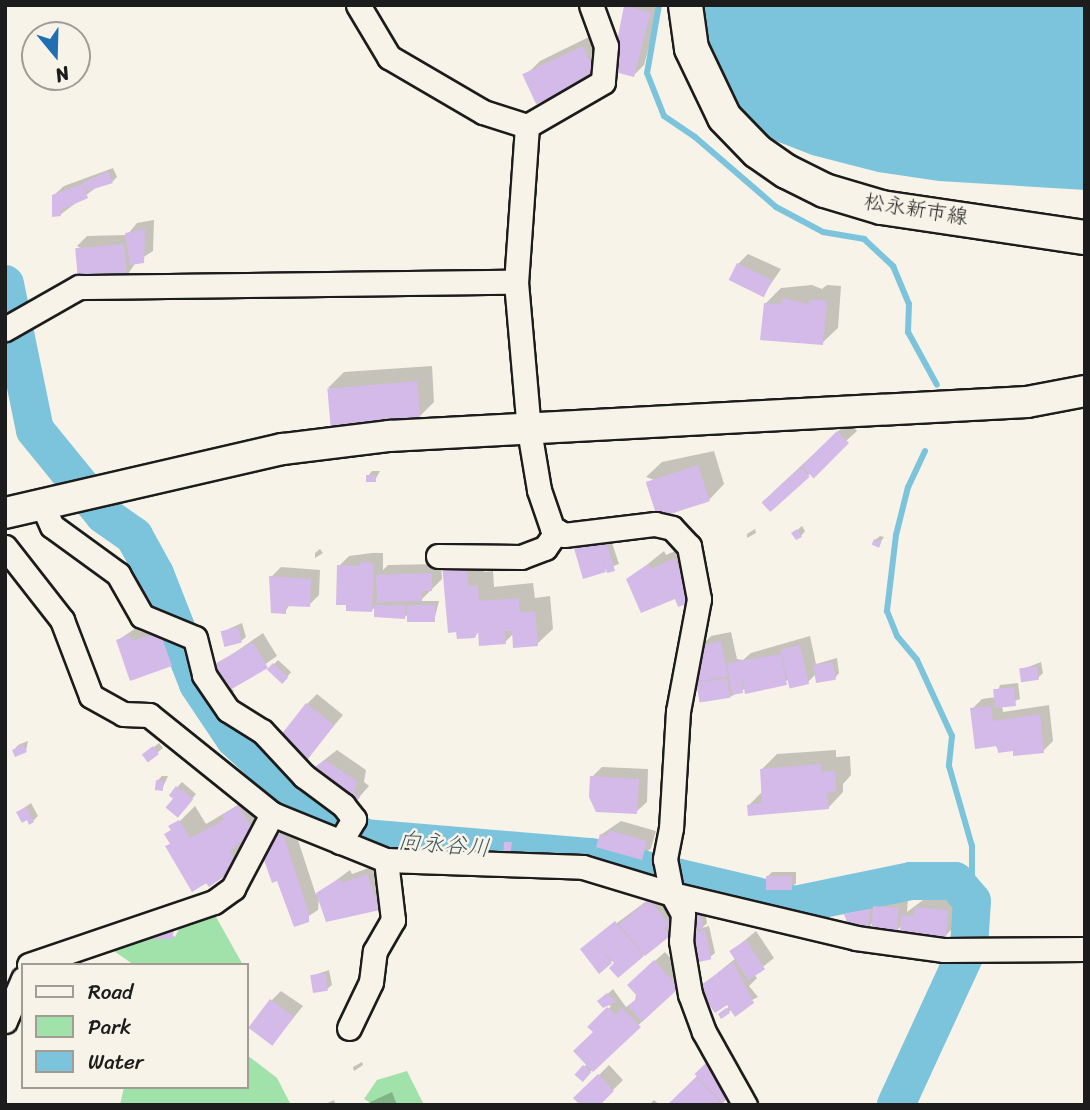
<!DOCTYPE html>
<meta charset="utf-8">
<style>
body{margin:0}
#map{position:relative;width:1090px;height:1110px;overflow:hidden;background:#f7f3e8;font-family:Sriracha,"Klee One",sans-serif}
div>[style]{position:absolute}
[style*='--x']{left:calc(var(--x)*1px);top:calc(var(--y)*1px);width:calc(var(--w)*1px);rotate:calc(var(--a)*1deg)}
.green>*{inset:0;background:#a1e1aa}
.water>*{inset:0;background:#7cc4dc}
.shadow>*{inset:0;background:#0003;transform-origin:0 0}
.stream>*{height:6px;margin:-3px;padding:0 3px;transform-origin:3px;border-radius:3px;background:#7cc4dc}
.river>*{height:38px;margin:-19px;padding:0 19px;transform-origin:19px;border-radius:19px;background:#7cc4dc}
.building>*{inset:0;background:#d4bae9;transform-origin:0 0}
.roads{filter:drop-shadow(2px 0 #1c1c1c) drop-shadow(-2px 0 #1c1c1c) drop-shadow(0 2px #1c1c1c) drop-shadow(0 -2px #1c1c1c)}
.minor>*{height:23px;margin:-11.5px;padding:0 11.5px;transform-origin:11.5px;border-radius:11.5px;background:#f7f3e8}
.tertiary>*{height:30px;margin:-15px;padding:0 15px;transform-origin:15px;border-radius:15px;background:#f7f3e8}
.secondary>*{height:33px;margin:-16.5px;padding:0 16.5px;transform-origin:16.5px;border-radius:16.5px;background:#f7f3e8}
span{translate:-50% -50%;white-space:nowrap;text-align:center;line-height:1.15;-webkit-text-stroke:5px #f7f3e8;paint-order:stroke}
.street-label{font-size:21px;color:#1c1c1c}
.water-label{font-size:23px;color:#3e575f;font-style:italic}
.frame{position:absolute;inset:0;border:7px solid #1c1c1c;pointer-events:none}
.legend{position:absolute;left:21px;top:963px;width:228px;height:126px;box-sizing:border-box;background:#f7f3e8;border:2px solid #9f9d96;margin:0;padding:9px 12px;list-style:none;font-size:21px;color:#1c1c1c}
.legend li{display:flex;align-items:center;gap:14px;height:35px}
.legend b{width:35px;border:2px solid #9f9d96}
.north{position:absolute;left:21px;top:21px;width:70px;height:70px;box-sizing:border-box;background:#f7f3e8;border:2px solid #9f9d96;border-radius:50%;rotate:161deg;font-size:19px;font-weight:700;line-height:28px;text-align:center;color:#1c1c1c}
.north::after{content:'';display:block;margin:auto;width:24px;height:32px;background:#1f6fb2;clip-path:polygon(50% 0,100% 100%,50% 72%,0 100%)}
</style>
<div id="map">
<div class="green">
<div style="clip-path:polygon(211px 908px,243px 965px,134px 965px,101px 942px,155px 922px,175px 937px,185px 917px)"></div>
<div style="clip-path:polygon(247px 1055px,277px 1078px,291px 1105px,120px 1105px,124px 1087px,247px 1087px)"></div>
<div style="clip-path:polygon(407px 1071px,424px 1105px,374px 1105px,364px 1099px,377px 1080px)"></div>
</div>
<div class="water">
<div style="clip-path:polygon(704px 5px,1085px 5px,1085px 190px,939px 181px,878px 172px,812px 155px,761px 135px,724px 85px,710px 45px)"></div>
</div>
<div class="shadow">
<div style="clip-path:polygon(660px 5px,644px 65px,634px 75px,625px 7px)"></div>
<div style="clip-path:polygon(599px 32px,596px 74px,525px 76px,540px 61px)"></div>
<div style="clip-path:polygon(113px 168px,117px 177px,113px 181px,98px 186px,60px 215px,53px 196px,64px 186px)"></div>
<div style="clip-path:polygon(154px 220px,153px 251px,136px 262px,126px 277px,77px 246px,87px 236px,127px 235px,137px 223px)"></div>
<div style="clip-path:polygon(748px 254px,781px 269px,764px 294px,738px 264px)"></div>
<div style="clip-path:polygon(812px 285px,822px 289px,827px 285px,841px 286px,838px 328px,822px 343px,765px 304px,781px 288px)"></div>
<div style="clip-path:polygon(432px 366px,434px 402px,419px 417px,328px 388px,344px 372px)"></div>
<div style="clip-path:polygon(848px 422px,857px 431px,770px 510px,773px 492px)"></div>
<div style="clip-path:polygon(714px 451px,724px 484px,709px 500px,646px 477px,662px 462px)"></div>
<div style="clip-path:polygon(372px 471px,380px 471px,375px 480px,368px 476px)"></div>
<div style="clip-path:polygon(802px 526px,805px 531px,801px 536px,794px 533px)"></div>
<div style="clip-path:polygon(755px 529px,756px 533px,747px 538px,747px 534px)"></div>
<div style="clip-path:polygon(609px 534px,619px 564px,585px 577px)"></div>
<div style="clip-path:polygon(880px 536px,884px 537px,878px 546px,875px 540px)"></div>
<div style="clip-path:polygon(691px 544px,705px 585px,675px 596px,628px 580px,664px 551px,666px 555px)"></div>
<div style="clip-path:polygon(480px 547px,484px 572px,493px 571px,494px 587px,533px 583px,535px 598px,550px 596px,553px 629px,537px 644px,514px 633px,505px 642px,480px 631px,474px 636px,444px 566px)"></div>
<div style="clip-path:polygon(320px 549px,323px 553px,315px 558px,315px 553px)"></div>
<div style="clip-path:polygon(372px 553px,383px 553px,383px 570px,388px 565px,441px 564px,442px 579px,420px 601px,439px 601px,434px 621px,409px 613px,405px 617px,376px 606px,371px 611px,339px 566px,349px 556px)"></div>
<div style="clip-path:polygon(281px 567px,320px 570px,319px 595px,309px 605px,290px 604px,285px 612px,271px 577px)"></div>
<div style="clip-path:polygon(170px 623px,181px 655px,171px 665px,118px 640px,139px 626px,142px 632px)"></div>
<div style="clip-path:polygon(242px 623px,246px 637px,241px 641px,222px 632px)"></div>
<div style="clip-path:polygon(731px 632px,737px 659px,743px 660px,751px 653px,810px 636px,816px 664px,837px 658px,839px 673px,835px 678px,816px 674px,808px 682px,790px 680px,746px 688px,730px 697px,701px 702px,696px 672px,703px 658px,701px 646px,711px 636px)"></div>
<div style="clip-path:polygon(263px 633px,277px 656px,231px 688px,234px 691px,227px 698px,214px 667px)"></div>
<div style="left:278px;top:660px;width:18px;height:13px;rotate:43deg"></div>
<div style="clip-path:polygon(1041px 662px,1043px 673px,1038px 678px,1020px 670px)"></div>
<div style="clip-path:polygon(1018px 683px,1020px 699px,1002px 706px,1003px 712px,1049px 705px,1053px 741px,1043px 751px,999px 751px,972px 709px,982px 699px,996px 697px,1000px 685px)"></div>
<div style="clip-path:polygon(317px 694px,343px 715px,302px 763px,307px 704px)"></div>
<div style="clip-path:polygon(28px 741px,26px 751px,14px 750px,18px 745px)"></div>
<div style="clip-path:polygon(159px 743px,163px 748px,148px 760px,149px 751px)"></div>
<div style="clip-path:polygon(337px 750px,366px 770px,364px 782px,369px 786px,354px 803px,309px 772px)"></div>
<div style="clip-path:polygon(836px 750px,836px 757px,850px 756px,851px 775px,843px 784px,843px 792px,828px 808px,749px 805px,763px 791px,761px 770px,777px 754px)"></div>
<div style="clip-path:polygon(602px 767px,648px 769px,647px 802px,636px 812px,593px 806px,592px 777px)"></div>
<div style="clip-path:polygon(162px 776px,168px 776px,162px 789px,158px 780px)"></div>
<div style="clip-path:polygon(182px 782px,196px 794px,182px 811px,171px 794px)"></div>
<div style="clip-path:polygon(243px 802px,258px 825px,246px 837px,253px 849px,231px 872px,192px 890px,167px 834px,195px 806px,206px 824px)"></div>
<div style="clip-path:polygon(31px 803px,38px 816px,33px 821px,18px 812px)"></div>
<div style="clip-path:polygon(621px 821px,656px 831px,651px 848px,641px 858px,598px 846px,602px 834px)"></div>
<div style="clip-path:polygon(293px 825px,316px 895px,350px 870px,352px 874px,377px 865px,389px 898px,379px 908px,319px 897px,318px 910px,295px 925px,268px 841px)"></div>
<div style="clip-path:polygon(510px 838px,516px 838px,509px 855px,506px 843px)"></div>
<div style="clip-path:polygon(772px 872px,796px 872px,796px 883px,792px 887px,767px 877px)"></div>
<div style="clip-path:polygon(660px 891px,679px 924px,619px 976px,613px 960px,599px 971px,582px 949px)"></div>
<div style="clip-path:polygon(884px 896px,908px 898px,907px 912px,927px 897px,958px 900px,955px 926px,945px 936px,902px 925px,896px 931px,873px 922px,868px 928px,846px 915px,876px 905px)"></div>
<div style="clip-path:polygon(705px 911px,707px 923px,702px 928px,709px 926px,715px 953px,710px 957px,690px 934px,696px 928px,693px 913px)"></div>
<div style="clip-path:polygon(177px 920px,172px 938px,147px 925px)"></div>
<div style="clip-path:polygon(756px 931px,774px 958px,754px 974px,757px 978px,749px 986px,758px 997px,728px 1012px,725px 1010px,730px 1006px,699px 988px,736px 958px,732px 951px)"></div>
<div style="clip-path:polygon(665px 952px,688px 977px,582px 1080px,577px 1074px,587px 1064px,595px 1032px,590px 1027px,611px 1006px,600px 1001px,613px 989px,626px 1007px,635px 1001px,639px 975px)"></div>
<div style="clip-path:polygon(329px 970px,332px 985px,327px 989px,311px 976px)"></div>
<div style="clip-path:polygon(281px 991px,303px 1006px,273px 1043px,271px 1001px)"></div>
<div style="clip-path:polygon(717px 1054px,743px 1081px,721px 1105px,671px 1105px)"></div>
<div style="clip-path:polygon(362px 1062px,363px 1065px,354px 1071px,353px 1067px)"></div>
<div style="clip-path:polygon(609px 1065px,623px 1080px,598px 1105px,576px 1098px)"></div>
<div style="clip-path:polygon(392px 1092px,397px 1105px,364px 1105px)"></div>
<div style="clip-path:polygon(334px 1100px,336px 1105px,323px 1105px)"></div>
<div style="clip-path:polygon(654px 1100px,660px 1105px,649px 1105px)"></div>
</div>
<div class="stream">
<div style="--x:659;--y:5;--w:69;--a:100"></div>
<div style="--x:647;--y:73;--w:46;--a:68.4"></div>
<div style="--x:664;--y:116;--w:37;--a:34"></div>
<div style="--x:695;--y:137;--w:107;--a:40.8"></div>
<div style="--x:776;--y:207;--w:53;--a:28"></div>
<div style="--x:823;--y:232;--w:42;--a:9.7"></div>
<div style="--x:864;--y:239;--w:40;--a:43"></div>
<div style="--x:893;--y:266;--w:41;--a:67.2"></div>
<div style="--x:909;--y:304;--w:28;--a:92"></div>
<div style="--x:908;--y:332;--w:60;--a:61.3"></div>
<div style="--x:925;--y:451;--w:40;--a:115"></div>
<div style="--x:908;--y:487;--w:49;--a:104"></div>
<div style="--x:896;--y:535;--w:77;--a:96.8"></div>
<div style="--x:887;--y:611;--w:27;--a:68"></div>
<div style="--x:897;--y:636;--w:31;--a:50"></div>
<div style="--x:917;--y:660;--w:84;--a:65.3"></div>
<div style="--x:952;--y:736;--w:30;--a:96"></div>
<div style="--x:949;--y:766;--w:83;--a:74"></div>
<div style="--x:972;--y:846;--w:55;--a:90"></div>
</div>
<div class="river">
<div style="--x:5;--y:284;--w:149;--a:78.4"></div>
<div style="--x:35;--y:430;--w:109;--a:50.9"></div>
<div style="--x:104;--y:515;--w:37;--a:35"></div>
<div style="--x:134;--y:536;--w:43;--a:61.1"></div>
<div style="--x:155;--y:574;--w:118;--a:68.6"></div>
<div style="--x:198;--y:684;--w:66;--a:56.1"></div>
<div style="--x:235;--y:739;--w:77;--a:42.4"></div>
<div style="--x:292;--y:791;--w:86;--a:33.1"></div>
<div style="--x:364;--y:838;--w:228;--a:4.8"></div>
<div style="--x:591;--y:857;--w:209;--a:13.3"></div>
<div style="--x:794;--y:905;--w:119;--a:-11.6"></div>
<div style="--x:911;--y:881;--w:44;--a:0"></div>
<div style="--x:955;--y:881;--w:26;--a:50"></div>
<div style="--x:972;--y:901;--w:45;--a:93.8"></div>
<div style="--x:969;--y:946;--w:175;--a:114.7"></div>
</div>
<div class="building">
<div style="clip-path:polygon(624px 6px,651px 12px,634px 77px,611px 71px)"></div>
<div style="left:583px;top:46px;width:33px;height:67px;rotate:65deg"></div>
<div style="clip-path:polygon(108px 171px,113px 183px,87px 191px,83px 183px)"></div>
<div style="clip-path:polygon(83px 184px,88px 198px,61px 210px,61px 216px,52px 217px,52px 195px)"></div>
<div style="clip-path:polygon(145px 229px,144px 263px,130px 265px,125px 233px)"></div>
<div style="left:124px;top:244px;width:35px;height:49px;rotate:85deg"></div>
<div style="left:737px;top:263px;width:39px;height:19px;rotate:26deg"></div>
<div style="clip-path:polygon(782px 298px,809px 304px,810px 299px,827px 301px,823px 345px,760px 340px,764px 303px,781px 304px)"></div>
<div style="left:417px;top:381px;width:38px;height:90px;rotate:85deg"></div>
<div style="left:837px;top:431px;width:17px;height:50px;rotate:45deg"></div>
<div style="left:698px;top:465px;width:38px;height:55px;rotate:72deg"></div>
<div style="left:801px;top:467px;width:13px;height:53px;rotate:48deg"></div>
<div style="left:366px;top:475px;width:10px;height:7px"></div>
<div style="clip-path:polygon(797px 529px,802px 537px,796px 540px,791px 533px)"></div>
<div style="clip-path:polygon(605px 538px,615px 571px,607px 573px,601px 553px,606px 572px,583px 579px,573px 545px)"></div>
<div style="left:874px;top:539px;width:8px;height:6px;rotate:23deg"></div>
<div style="clip-path:polygon(675px 558px,691px 602px,678px 607px,675px 599px,641px 613px,626px 579px,648px 564px,651px 569px)"></div>
<div style="clip-path:polygon(360px 562px,374px 563px,372px 612px,346px 611px,346px 605px,336px 605px,337px 565px,360px 566px)"></div>
<div style="clip-path:polygon(465px 562px,469px 586px,478px 586px,479px 601px,519px 598px,520px 612px,535px 611px,538px 646px,513px 648px,512px 631px,505px 631px,506px 644px,479px 646px,478px 631px,475px 638px,457px 639px,456px 632px,448px 633px,442px 564px)"></div>
<div style="clip-path:polygon(432px 573px,432px 591px,422px 591px,422px 601px,377px 602px,376px 575px)"></div>
<div style="clip-path:polygon(269px 576px,311px 579px,310px 607px,286px 606px,286px 614px,271px 613px)"></div>
<div style="clip-path:polygon(374px 605px,405px 605px,405px 619px,374px 617px)"></div>
<div style="left:407px;top:605px;width:28px;height:17px"></div>
<div style="left:238px;top:627px;width:16px;height:18px;rotate:76deg"></div>
<div style="clip-path:polygon(160px 632px,172px 666px,130px 681px,116px 640px,129px 635px,132px 641px)"></div>
<div style="clip-path:polygon(721px 641px,728px 676px,696px 682px,695px 663px,702px 662px,699px 646px)"></div>
<div style="left:253px;top:642px;width:30px;height:48px;rotate:60deg"></div>
<div style="left:800px;top:645px;width:40px;height:20px;rotate:77deg"></div>
<div style="clip-path:polygon(781px 654px,787px 685px,745px 694px,741px 673px,743px 693px,732px 695px,727px 663px)"></div>
<div style="left:833px;top:662px;width:18px;height:20px;rotate:81deg"></div>
<div style="left:273px;top:663px;width:21px;height:9px;rotate:43deg"></div>
<div style="left:1037px;top:666px;width:14px;height:18px;rotate:82deg"></div>
<div style="left:727px;top:678px;width:20px;height:31px;rotate:81deg"></div>
<div style="left:1014px;top:687px;width:19px;height:21px;rotate:84deg"></div>
<div style="left:306px;top:703px;width:36px;height:52px;rotate:38deg"></div>
<div style="clip-path:polygon(991px 706px,993px 721px,1040px 714px,1044px 753px,1013px 756px,1013px 751px,998px 753px,997px 746px,975px 749px,970px 708px)"></div>
<div style="clip-path:polygon(23px 744px,27px 752px,15px 757px,12px 750px)"></div>
<div style="left:153px;top:746px;width:10px;height:14px;rotate:53deg"></div>
<div style="clip-path:polygon(325px 760px,357px 781px,354px 793px,360px 797px,354px 805px,307px 772px)"></div>
<div style="clip-path:polygon(821px 764px,821px 772px,835px 771px,836px 792px,827px 793px,829px 809px,748px 816px,747px 805px,762px 803px,760px 769px)"></div>
<div style="clip-path:polygon(590px 776px,639px 779px,637px 814px,596px 812px,589px 797px)"></div>
<div style="left:156px;top:780px;width:8px;height:10px;rotate:7deg"></div>
<div style="left:176px;top:786px;width:5px;height:12px;rotate:37deg"></div>
<div style="left:181px;top:789px;width:16px;height:24px;rotate:40deg"></div>
<div style="clip-path:polygon(238px 805px,254px 831px,230px 851px,239px 866px,209px 887px,206px 883px,192px 892px,165px 846px,170px 844px,164px 834px,171px 830px,168px 826px,179px 820px,190px 838px,224px 820px,222px 815px)"></div>
<div style="clip-path:polygon(26px 807px,34px 822px,29px 825px,27px 820px,22px 823px,16px 812px)"></div>
<div style="clip-path:polygon(609px 830px,647px 841px,642px 860px,596px 847px,600px 834px,607px 836px)"></div>
<div style="clip-path:polygon(283px 834px,309px 914px,309px 922px,294px 927px,277px 881px,272px 883px,264px 860px,267px 841px)"></div>
<div style="clip-path:polygon(504px 842px,512px 842px,510px 857px,503px 857px)"></div>
<div style="clip-path:polygon(367px 874px,380px 910px,326px 922px,316px 893px,340px 878px,342px 883px)"></div>
<div style="left:766px;top:876px;width:26px;height:14px"></div>
<div style="clip-path:polygon(649px 900px,670px 924px,665px 928px,670px 936px,645px 956px,619px 924px)"></div>
<div style="left:873px;top:906px;width:26px;height:24px;rotate:4deg"></div>
<div style="clip-path:polygon(915px 907px,948px 910px,946px 938px,900px 934px,901px 915px,914px 916px)"></div>
<div style="clip-path:polygon(870px 909px,868px 930px,848px 925px,844px 914px)"></div>
<div style="left:701px;top:915px;width:14px;height:15px;rotate:82deg"></div>
<div style="clip-path:polygon(615px 921px,644px 956px,618px 978px,609px 968px,614px 963px,600px 947px,612px 963px,599px 974px,580px 949px)"></div>
<div style="left:145px;top:924px;width:28px;height:15px"></div>
<div style="left:705px;top:930px;width:30px;height:17px;rotate:78deg"></div>
<div style="left:746px;top:940px;width:35px;height:20px;rotate:57deg"></div>
<div style="clip-path:polygon(654px 960px,679px 988px,642px 1022px,628px 1006px,638px 997px,627px 985px)"></div>
<div style="clip-path:polygon(733px 962px,754px 1003px,735px 1017px,727px 1005px,715px 1013px,697px 988px)"></div>
<div style="left:325px;top:973px;width:18px;height:15px;rotate:81deg"></div>
<div style="clip-path:polygon(607px 993px,616px 1002px,603px 1008px,597px 1001px)"></div>
<div style="left:270px;top:999px;width:30px;height:36px;rotate:37deg"></div>
<div style="clip-path:polygon(607px 1007px,615px 1015px,622px 1008px,641px 1027px,593px 1072px,573px 1051px,593px 1032px,587px 1027px)"></div>
<div style="clip-path:polygon(726px 1008px,730px 1013px,721px 1019px,718px 1014px)"></div>
<div style="left:706px;top:1063px;width:40px;height:16px;rotate:46deg"></div>
<div style="left:583px;top:1065px;width:11px;height:13px;rotate:41deg"></div>
<div style="clip-path:polygon(598px 1074px,614px 1091px,600px 1105px,580px 1105px,573px 1098px)"></div>
<div style="clip-path:polygon(696px 1077px,723px 1105px,667px 1105px)"></div>
</div>
<div class="roads">
<div class="minor">
<div style="--x:358;--y:5;--w:61;--a:59.2"></div>
<div style="--x:389;--y:57;--w:109;--a:30.3"></div>
<div style="--x:483;--y:112;--w:46;--a:17.7"></div>
<div style="--x:591;--y:5;--w:44;--a:69.9"></div>
<div style="--x:606;--y:46;--w:36;--a:95"></div>
<div style="--x:603;--y:82;--w:88;--a:149.9"></div>
<div style="--x:527;--y:126;--w:156;--a:94"></div>
<div style="--x:516;--y:282;--w:149;--a:85"></div>
<div style="--x:529;--y:430;--w:61;--a:80.5"></div>
<div style="--x:539;--y:490;--w:40;--a:71.1"></div>
<div style="--x:552;--y:528;--w:14;--a:30"></div>
<div style="--x:564;--y:535;--w:92;--a:-6.9"></div>
<div style="--x:655;--y:524;--w:17;--a:13"></div>
<div style="--x:672;--y:528;--w:25;--a:47"></div>
<div style="--x:689;--y:546;--w:54;--a:79.3"></div>
<div style="--x:699;--y:599;--w:114;--a:100.6"></div>
<div style="--x:678;--y:711;--w:117;--a:93.4"></div>
<div style="--x:671;--y:828;--w:32;--a:101"></div>
<div style="--x:665;--y:859;--w:36;--a:79"></div>
<div style="--x:672;--y:894;--w:23;--a:61"></div>
<div style="--x:683;--y:914;--w:27;--a:94"></div>
<div style="--x:681;--y:941;--w:54;--a:80.4"></div>
<div style="--x:690;--y:994;--w:40;--a:69.8"></div>
<div style="--x:704;--y:1032;--w:84;--a:60.7"></div>
<div style="--x:5;--y:329;--w:85;--a:-29.6"></div>
<div style="--x:79;--y:287;--w:437;--a:-0.7"></div>
<div style="--x:42;--y:504;--w:24;--a:66"></div>
<div style="--x:52;--y:526;--w:82;--a:36"></div>
<div style="--x:118;--y:574;--w:48;--a:60.3"></div>
<div style="--x:142;--y:616;--w:57;--a:22.5"></div>
<div style="--x:195;--y:638;--w:38;--a:76"></div>
<div style="--x:204;--y:675;--w:42;--a:55.6"></div>
<div style="--x:228;--y:710;--w:40;--a:32"></div>
<div style="--x:262;--y:731;--w:62;--a:47"></div>
<div style="--x:304;--y:776;--w:49;--a:36.6"></div>
<div style="--x:343;--y:805;--w:18;--a:52"></div>
<div style="--x:354;--y:819;--w:27;--a:121"></div>
<div style="--x:5;--y:547;--w:93;--a:52"></div>
<div style="--x:62;--y:620;--w:81;--a:69.1"></div>
<div style="--x:91;--y:696;--w:37;--a:29"></div>
<div style="--x:123;--y:714;--w:26;--a:2"></div>
<div style="--x:149;--y:715;--w:158;--a:38.8"></div>
<div style="--x:272;--y:814;--w:123;--a:22"></div>
<div style="--x:386;--y:860;--w:197;--a:2"></div>
<div style="--x:583;--y:867;--w:93;--a:16.9"></div>
<div style="--x:672;--y:894;--w:189;--a:13.4"></div>
<div style="--x:856;--y:938;--w:89;--a:7.8"></div>
<div style="--x:944;--y:950;--w:141;--a:-0.4"></div>
<div style="--x:438;--y:556;--w:83;--a:0.7"></div>
<div style="--x:521;--y:557;--w:26;--a:-21"></div>
<div style="--x:545;--y:548;--w:21;--a:-55"></div>
<div style="--x:29;--y:965;--w:195;--a:-18.8"></div>
<div style="--x:214;--y:902;--w:24;--a:-36"></div>
<div style="--x:233;--y:888;--w:84;--a:-62.2"></div>
<div style="--x:5;--y:1021;--w:46;--a:-66.8"></div>
<div style="--x:349;--y:1028;--w:51;--a:-64.4"></div>
<div style="--x:371;--y:982;--w:31;--a:-83"></div>
<div style="--x:375;--y:951;--w:36;--a:-60"></div>
<div style="--x:393;--y:920;--w:60;--a:-96.7"></div>
</div>
<div class="tertiary">
<div style="--x:5;--y:513;--w:285;--a:-13"></div>
<div style="--x:283;--y:449;--w:107;--a:-7"></div>
<div style="--x:389;--y:436;--w:639;--a:-3.05"></div>
<div style="--x:1027;--y:402;--w:59;--a:-10.7"></div>
</div>
<div class="secondary">
<div style="--x:685;--y:5;--w:43;--a:82.1"></div>
<div style="--x:691;--y:48;--w:76;--a:64.4"></div>
<div style="--x:724;--y:117;--w:47;--a:45.9"></div>
<div style="--x:757;--y:151;--w:35;--a:35"></div>
<div style="--x:786;--y:171;--w:42;--a:26.6"></div>
<div style="--x:824;--y:190;--w:59;--a:16.6"></div>
<div style="--x:881;--y:207;--w:206;--a:8.4"></div>
</div>
</div>
<div class="street-label">
<span style="left:916px;top:209px;rotate:9deg">松永新市線</span>
</div>
<div class="water-label">
<span style="left:444px;top:845px;rotate:5deg">向永谷川</span>
</div>
<div class="frame"></div>
<ul class="legend">
<li><b style="height:9px;background:#f7f3e8"></b>Road</li>
<li><b style="height:19px;background:#a1e1aa"></b>Park</li>
<li><b style="height:19px;background:#7cc4dc"></b>Water</li>
</ul>
<div class="north">N</div>
</div>
